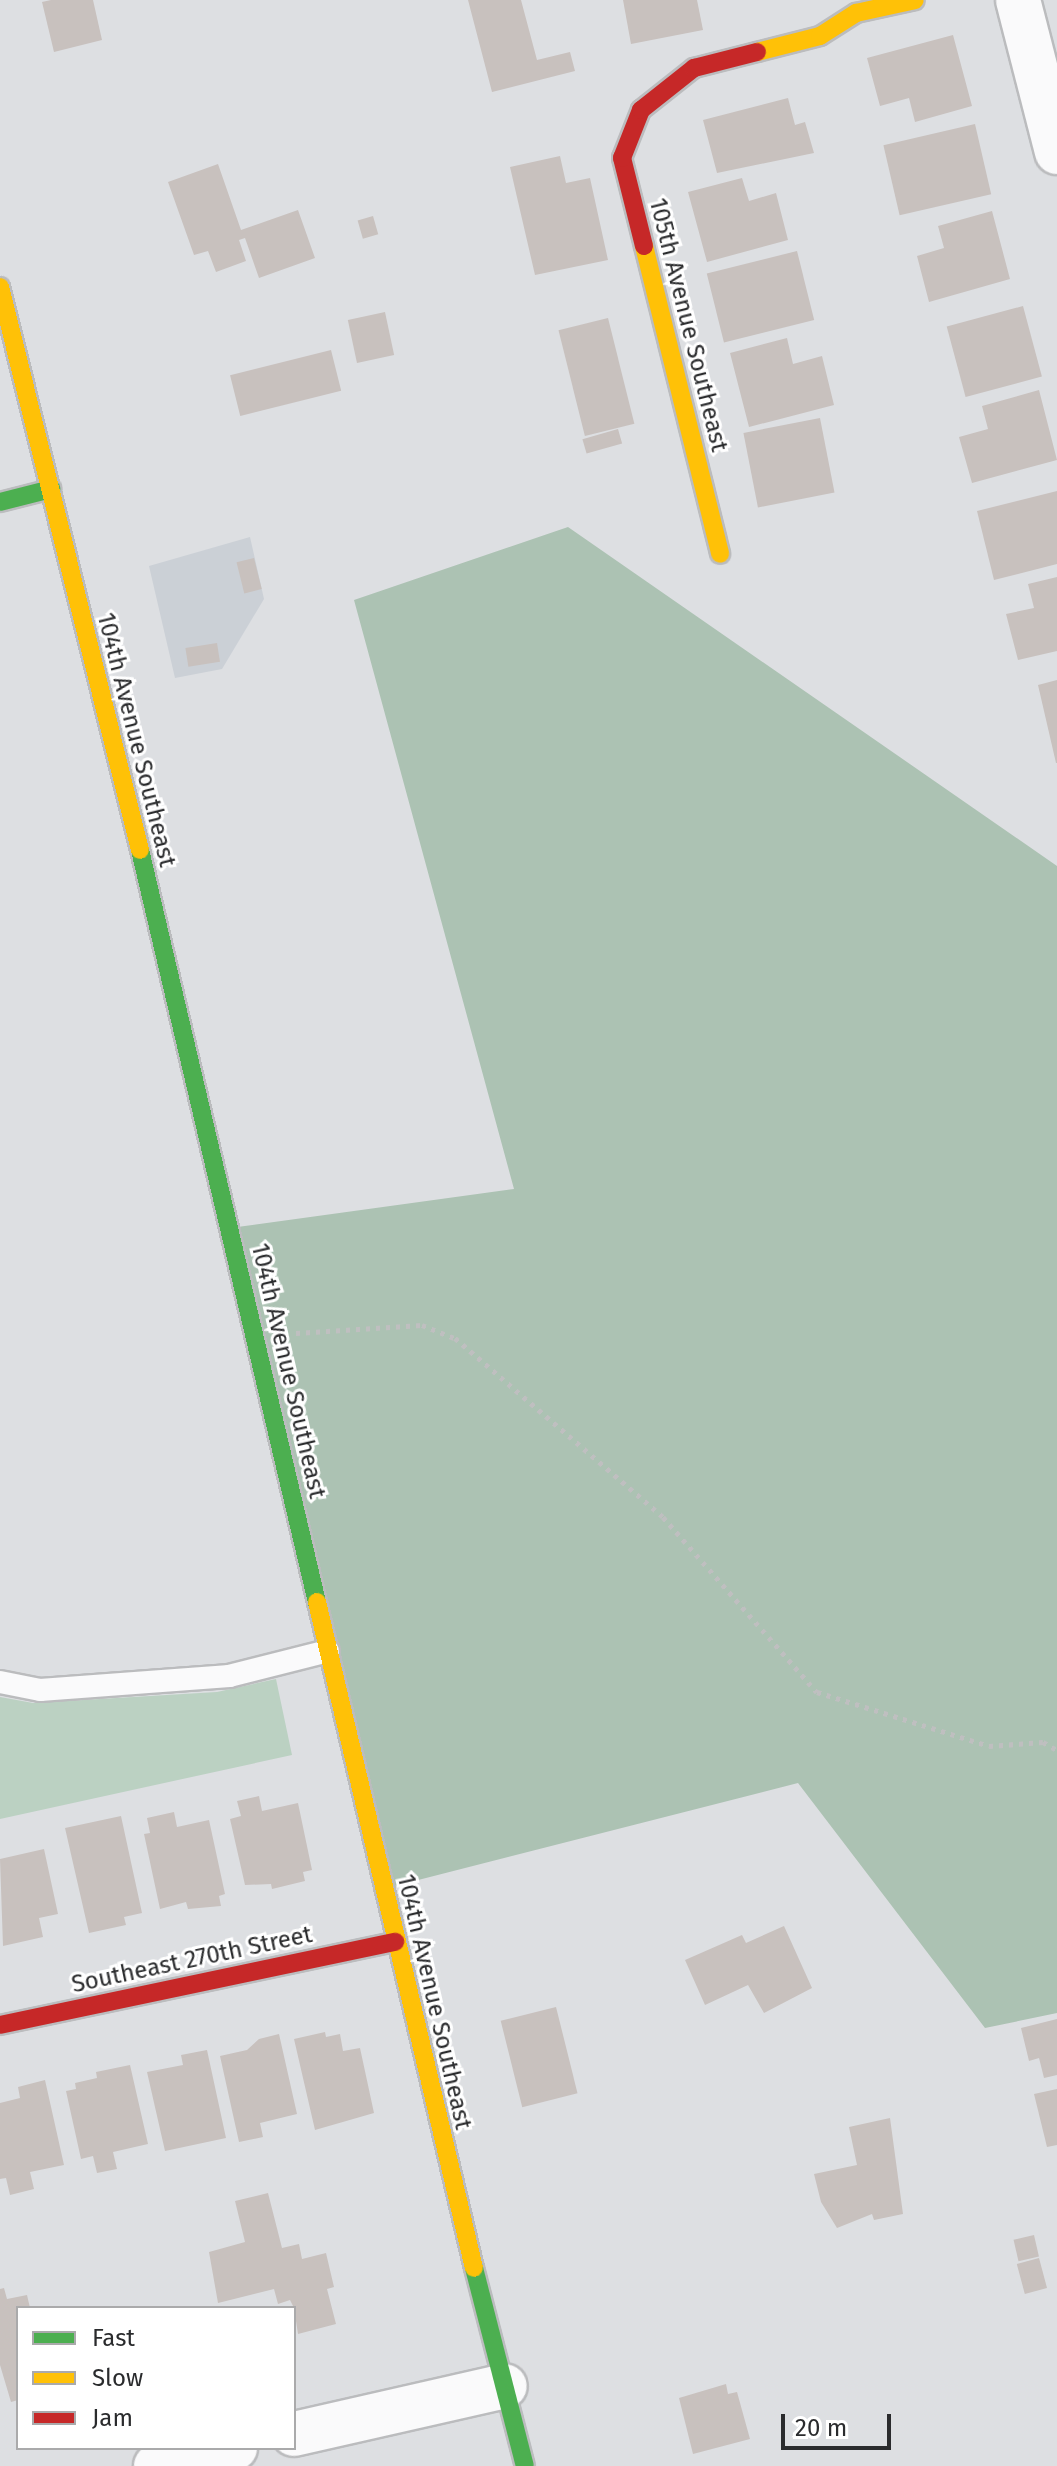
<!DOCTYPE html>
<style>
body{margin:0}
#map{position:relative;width:1057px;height:2466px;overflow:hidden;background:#dddfe2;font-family:"Fira Sans",sans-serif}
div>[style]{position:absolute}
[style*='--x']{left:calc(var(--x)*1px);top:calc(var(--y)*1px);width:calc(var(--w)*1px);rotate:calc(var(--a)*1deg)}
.built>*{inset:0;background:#cbd0d6}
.green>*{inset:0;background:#bbd1c2}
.forest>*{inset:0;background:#acc2b3}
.building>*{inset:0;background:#c8c1be;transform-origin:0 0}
.path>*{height:5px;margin-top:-2.5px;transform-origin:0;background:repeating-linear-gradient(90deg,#bfbfc0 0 4px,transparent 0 10px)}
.roads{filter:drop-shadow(2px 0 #bbbcbe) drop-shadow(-2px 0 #bbbcbe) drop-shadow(0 2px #bbbcbe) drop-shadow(0 -2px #bbbcbe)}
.lane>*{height:22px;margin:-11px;padding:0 11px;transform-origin:11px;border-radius:11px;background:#fafafb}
.street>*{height:44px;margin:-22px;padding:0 22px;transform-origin:22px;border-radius:22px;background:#fafafb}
.fast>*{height:18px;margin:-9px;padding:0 9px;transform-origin:9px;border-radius:9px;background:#4caf50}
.slow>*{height:18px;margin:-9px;padding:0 9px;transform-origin:9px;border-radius:9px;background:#ffc107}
.jam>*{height:18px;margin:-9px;padding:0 9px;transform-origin:9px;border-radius:9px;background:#c62828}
span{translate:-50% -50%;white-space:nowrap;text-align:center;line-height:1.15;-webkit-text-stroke:6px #fff;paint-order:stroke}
.street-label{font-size:24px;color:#2a2b2d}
.legend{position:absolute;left:16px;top:2306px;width:280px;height:144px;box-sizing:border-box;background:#fff;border:2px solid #aaaaab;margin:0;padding:10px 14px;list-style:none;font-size:24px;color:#2a2b2d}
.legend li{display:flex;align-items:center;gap:16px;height:40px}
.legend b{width:40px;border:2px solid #aaaaab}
.scale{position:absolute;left:781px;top:2414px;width:110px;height:36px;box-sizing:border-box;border:4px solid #2a2b2d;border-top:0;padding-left:10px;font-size:24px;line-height:28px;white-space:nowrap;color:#2a2b2d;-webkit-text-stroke:6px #fff;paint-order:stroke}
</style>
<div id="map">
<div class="built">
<div style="clip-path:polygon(250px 537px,264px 599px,222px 669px,175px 678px,149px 566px)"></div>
</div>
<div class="green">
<div style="clip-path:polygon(276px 1679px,292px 1755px,0 1819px,0 1697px,33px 1703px,217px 1692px)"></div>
</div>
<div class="forest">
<div style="clip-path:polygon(568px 527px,1057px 866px,1057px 2013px,985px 2028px,798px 1783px,383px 1889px,230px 1228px,514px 1189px,354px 600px)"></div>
</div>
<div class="building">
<div style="clip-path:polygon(51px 0,93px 0,102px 40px,54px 52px,42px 2px)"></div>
<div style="clip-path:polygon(468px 0,521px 0,537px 60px,570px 52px,575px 71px,492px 92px)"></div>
<div style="clip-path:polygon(623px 0,697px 0,703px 30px,631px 44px)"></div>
<div style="clip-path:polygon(953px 35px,972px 106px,915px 122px,909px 98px,880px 106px,867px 58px)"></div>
<div style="clip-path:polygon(788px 98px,795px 125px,805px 122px,814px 153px,717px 173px,703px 120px)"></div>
<div style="left:975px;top:124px;width:72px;height:94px;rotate:77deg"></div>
<div style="clip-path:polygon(560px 156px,566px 183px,590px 178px,608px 260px,535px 275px,510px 167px)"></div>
<div style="clip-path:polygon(218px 164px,241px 230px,298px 210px,315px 258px,259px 278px,245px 238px,239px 240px,246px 261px,216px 272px,208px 251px,194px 255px,168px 182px)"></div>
<div style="clip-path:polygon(742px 178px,749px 201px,776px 193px,788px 240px,707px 262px,688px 192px)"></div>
<div style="clip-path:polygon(992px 211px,1010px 279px,929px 302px,917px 256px,944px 248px,938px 226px)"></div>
<div style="left:373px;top:216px;width:19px;height:16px;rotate:74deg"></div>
<div style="left:797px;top:251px;width:71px;height:93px;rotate:76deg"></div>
<div style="left:1023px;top:306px;width:73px;height:79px;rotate:75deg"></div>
<div style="left:385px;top:312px;width:44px;height:38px;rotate:78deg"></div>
<div style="left:608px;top:318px;width:109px;height:51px;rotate:76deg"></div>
<div style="clip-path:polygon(787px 338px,793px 364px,822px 356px,834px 405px,749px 427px,730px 353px)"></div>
<div style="left:331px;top:350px;width:42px;height:104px;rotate:76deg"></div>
<div style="clip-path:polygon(1039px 390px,1057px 460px,972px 483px,959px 437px,988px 429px,982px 406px)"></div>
<div style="left:820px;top:418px;width:76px;height:78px;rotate:79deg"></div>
<div style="left:618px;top:429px;width:15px;height:37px;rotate:74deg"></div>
<div style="clip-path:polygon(1057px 491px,1057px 564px,994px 580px,977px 511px)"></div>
<div style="left:254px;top:558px;width:32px;height:18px;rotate:76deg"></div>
<div style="clip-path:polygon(1057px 577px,1057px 651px,1018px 660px,1006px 614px,1034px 608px,1028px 584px)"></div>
<div style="left:217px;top:643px;width:19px;height:32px;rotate:81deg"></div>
<div style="clip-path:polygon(1057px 680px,1057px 763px,1056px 763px,1038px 685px)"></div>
<div style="clip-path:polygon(259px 1796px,262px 1811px,298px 1803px,312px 1870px,303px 1872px,305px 1881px,272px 1889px,271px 1884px,245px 1885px,230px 1819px,241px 1816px,237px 1801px)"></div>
<div style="clip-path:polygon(174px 1812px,177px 1827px,209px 1820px,225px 1894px,219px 1896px,221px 1906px,188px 1909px,186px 1902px,160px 1909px,144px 1834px,150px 1833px,147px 1818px)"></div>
<div style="clip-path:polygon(121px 1816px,142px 1913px,124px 1917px,126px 1925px,89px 1933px,65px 1828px)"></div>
<div style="clip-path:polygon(44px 1849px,58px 1914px,39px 1918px,43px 1937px,3px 1946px,0 1859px)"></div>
<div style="clip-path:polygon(784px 1926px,812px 1988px,764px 2013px,748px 1985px,705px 2005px,685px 1960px,742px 1935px,746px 1943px)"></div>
<div style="left:556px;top:2007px;width:89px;height:57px;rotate:76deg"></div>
<div style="clip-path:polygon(1057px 2019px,1057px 2075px,1044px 2078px,1039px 2058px,1029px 2061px,1021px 2028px)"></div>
<div style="clip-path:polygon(325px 2032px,326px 2037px,340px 2034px,343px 2051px,360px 2048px,374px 2113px,315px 2130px,294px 2039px)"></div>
<div style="clip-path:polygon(279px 2034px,297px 2114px,260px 2123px,263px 2137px,239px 2142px,220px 2056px,247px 2050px,259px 2039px)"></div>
<div style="clip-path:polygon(207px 2050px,226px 2138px,165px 2151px,147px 2072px,183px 2065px,181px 2055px)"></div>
<div style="clip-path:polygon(130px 2065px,148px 2144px,113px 2152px,117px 2169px,97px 2173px,93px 2156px,81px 2159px,66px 2091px,76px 2089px,75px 2083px,97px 2078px,96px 2072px)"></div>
<div style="clip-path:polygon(45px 2080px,64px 2165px,30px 2172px,34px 2189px,10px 2195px,6px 2178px,0 2179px,0 2103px,20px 2098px,18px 2087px)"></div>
<div style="clip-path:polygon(1057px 2089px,1057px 2145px,1047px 2147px,1034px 2094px)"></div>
<div style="clip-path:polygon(890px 2118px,903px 2214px,874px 2220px,872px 2214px,837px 2228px,821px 2202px,814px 2174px,857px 2165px,849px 2127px)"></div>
<div style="clip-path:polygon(268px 2193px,282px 2248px,299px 2244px,302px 2259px,326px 2253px,334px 2287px,327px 2289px,336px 2324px,298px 2334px,294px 2308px,290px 2300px,278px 2304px,274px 2289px,218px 2303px,209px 2252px,245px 2242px,235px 2201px)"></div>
<div style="left:1034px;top:2235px;width:22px;height:21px;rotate:77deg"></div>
<div style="left:1039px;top:2258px;width:31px;height:23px;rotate:75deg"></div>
<div style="clip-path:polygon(4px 2288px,7px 2299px,27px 2295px,30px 2308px,18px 2308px,18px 2400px,11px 2402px,0 2365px,0 2289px)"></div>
<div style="clip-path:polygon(726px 2384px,728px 2394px,737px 2392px,750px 2439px,693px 2454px,679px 2398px)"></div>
</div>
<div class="path">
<div style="--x:296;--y:1333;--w:126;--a:-3.6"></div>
<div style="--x:422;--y:1325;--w:35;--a:22"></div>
<div style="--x:455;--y:1338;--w:274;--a:40.7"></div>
<div style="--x:663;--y:1517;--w:233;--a:48.7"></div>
<div style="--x:817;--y:1692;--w:180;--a:17.4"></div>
<div style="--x:989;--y:1746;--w:54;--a:-4.2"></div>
<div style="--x:1043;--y:1742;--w:16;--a:30"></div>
</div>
<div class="roads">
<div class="lane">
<div style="--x:0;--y:1682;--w:41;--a:11.3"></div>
<div style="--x:40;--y:1690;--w:190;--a:-4.2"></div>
<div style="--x:229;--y:1676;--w:102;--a:-14.2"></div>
</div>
<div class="street">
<div style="--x:1018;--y:0;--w:157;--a:75.6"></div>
<div style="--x:294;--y:2434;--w:216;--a:-12.8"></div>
<div style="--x:156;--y:2466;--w:81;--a:-12.8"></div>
</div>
<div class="fast">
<div style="--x:0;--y:502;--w:53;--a:-14.3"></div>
<div style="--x:140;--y:850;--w:773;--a:76.76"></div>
<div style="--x:474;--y:2268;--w:204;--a:75.6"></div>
</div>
<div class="slow">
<div style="--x:757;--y:52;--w:65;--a:-14.3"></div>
<div style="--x:820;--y:36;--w:43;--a:-32.6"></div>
<div style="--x:856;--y:13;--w:60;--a:-12.4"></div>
<div style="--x:644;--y:246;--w:317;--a:76.1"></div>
<div style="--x:0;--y:287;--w:580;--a:76.04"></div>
<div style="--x:317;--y:1602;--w:684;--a:76.74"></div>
</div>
<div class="jam">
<div style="--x:644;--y:246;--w:91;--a:-104"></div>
<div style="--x:622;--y:158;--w:52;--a:-68.4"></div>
<div style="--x:641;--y:110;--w:68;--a:-38.4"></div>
<div style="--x:694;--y:68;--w:65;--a:-14.3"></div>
<div style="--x:0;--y:2025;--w:404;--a:-11.9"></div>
</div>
</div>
<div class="street-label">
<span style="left:688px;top:325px;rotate:76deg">105th Avenue Southeast</span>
<span style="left:136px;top:740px;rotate:76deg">104th Avenue Southeast</span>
<span style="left:288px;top:1371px;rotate:77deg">104th Avenue Southeast</span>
<span style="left:192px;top:1960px;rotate:-12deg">Southeast 270th Street</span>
<span style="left:434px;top:2002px;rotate:77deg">104th Avenue Southeast</span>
</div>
<ul class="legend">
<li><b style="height:10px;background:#4caf50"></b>Fast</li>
<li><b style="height:10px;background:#ffc107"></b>Slow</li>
<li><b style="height:10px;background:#c62828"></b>Jam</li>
</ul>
<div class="scale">20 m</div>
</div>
